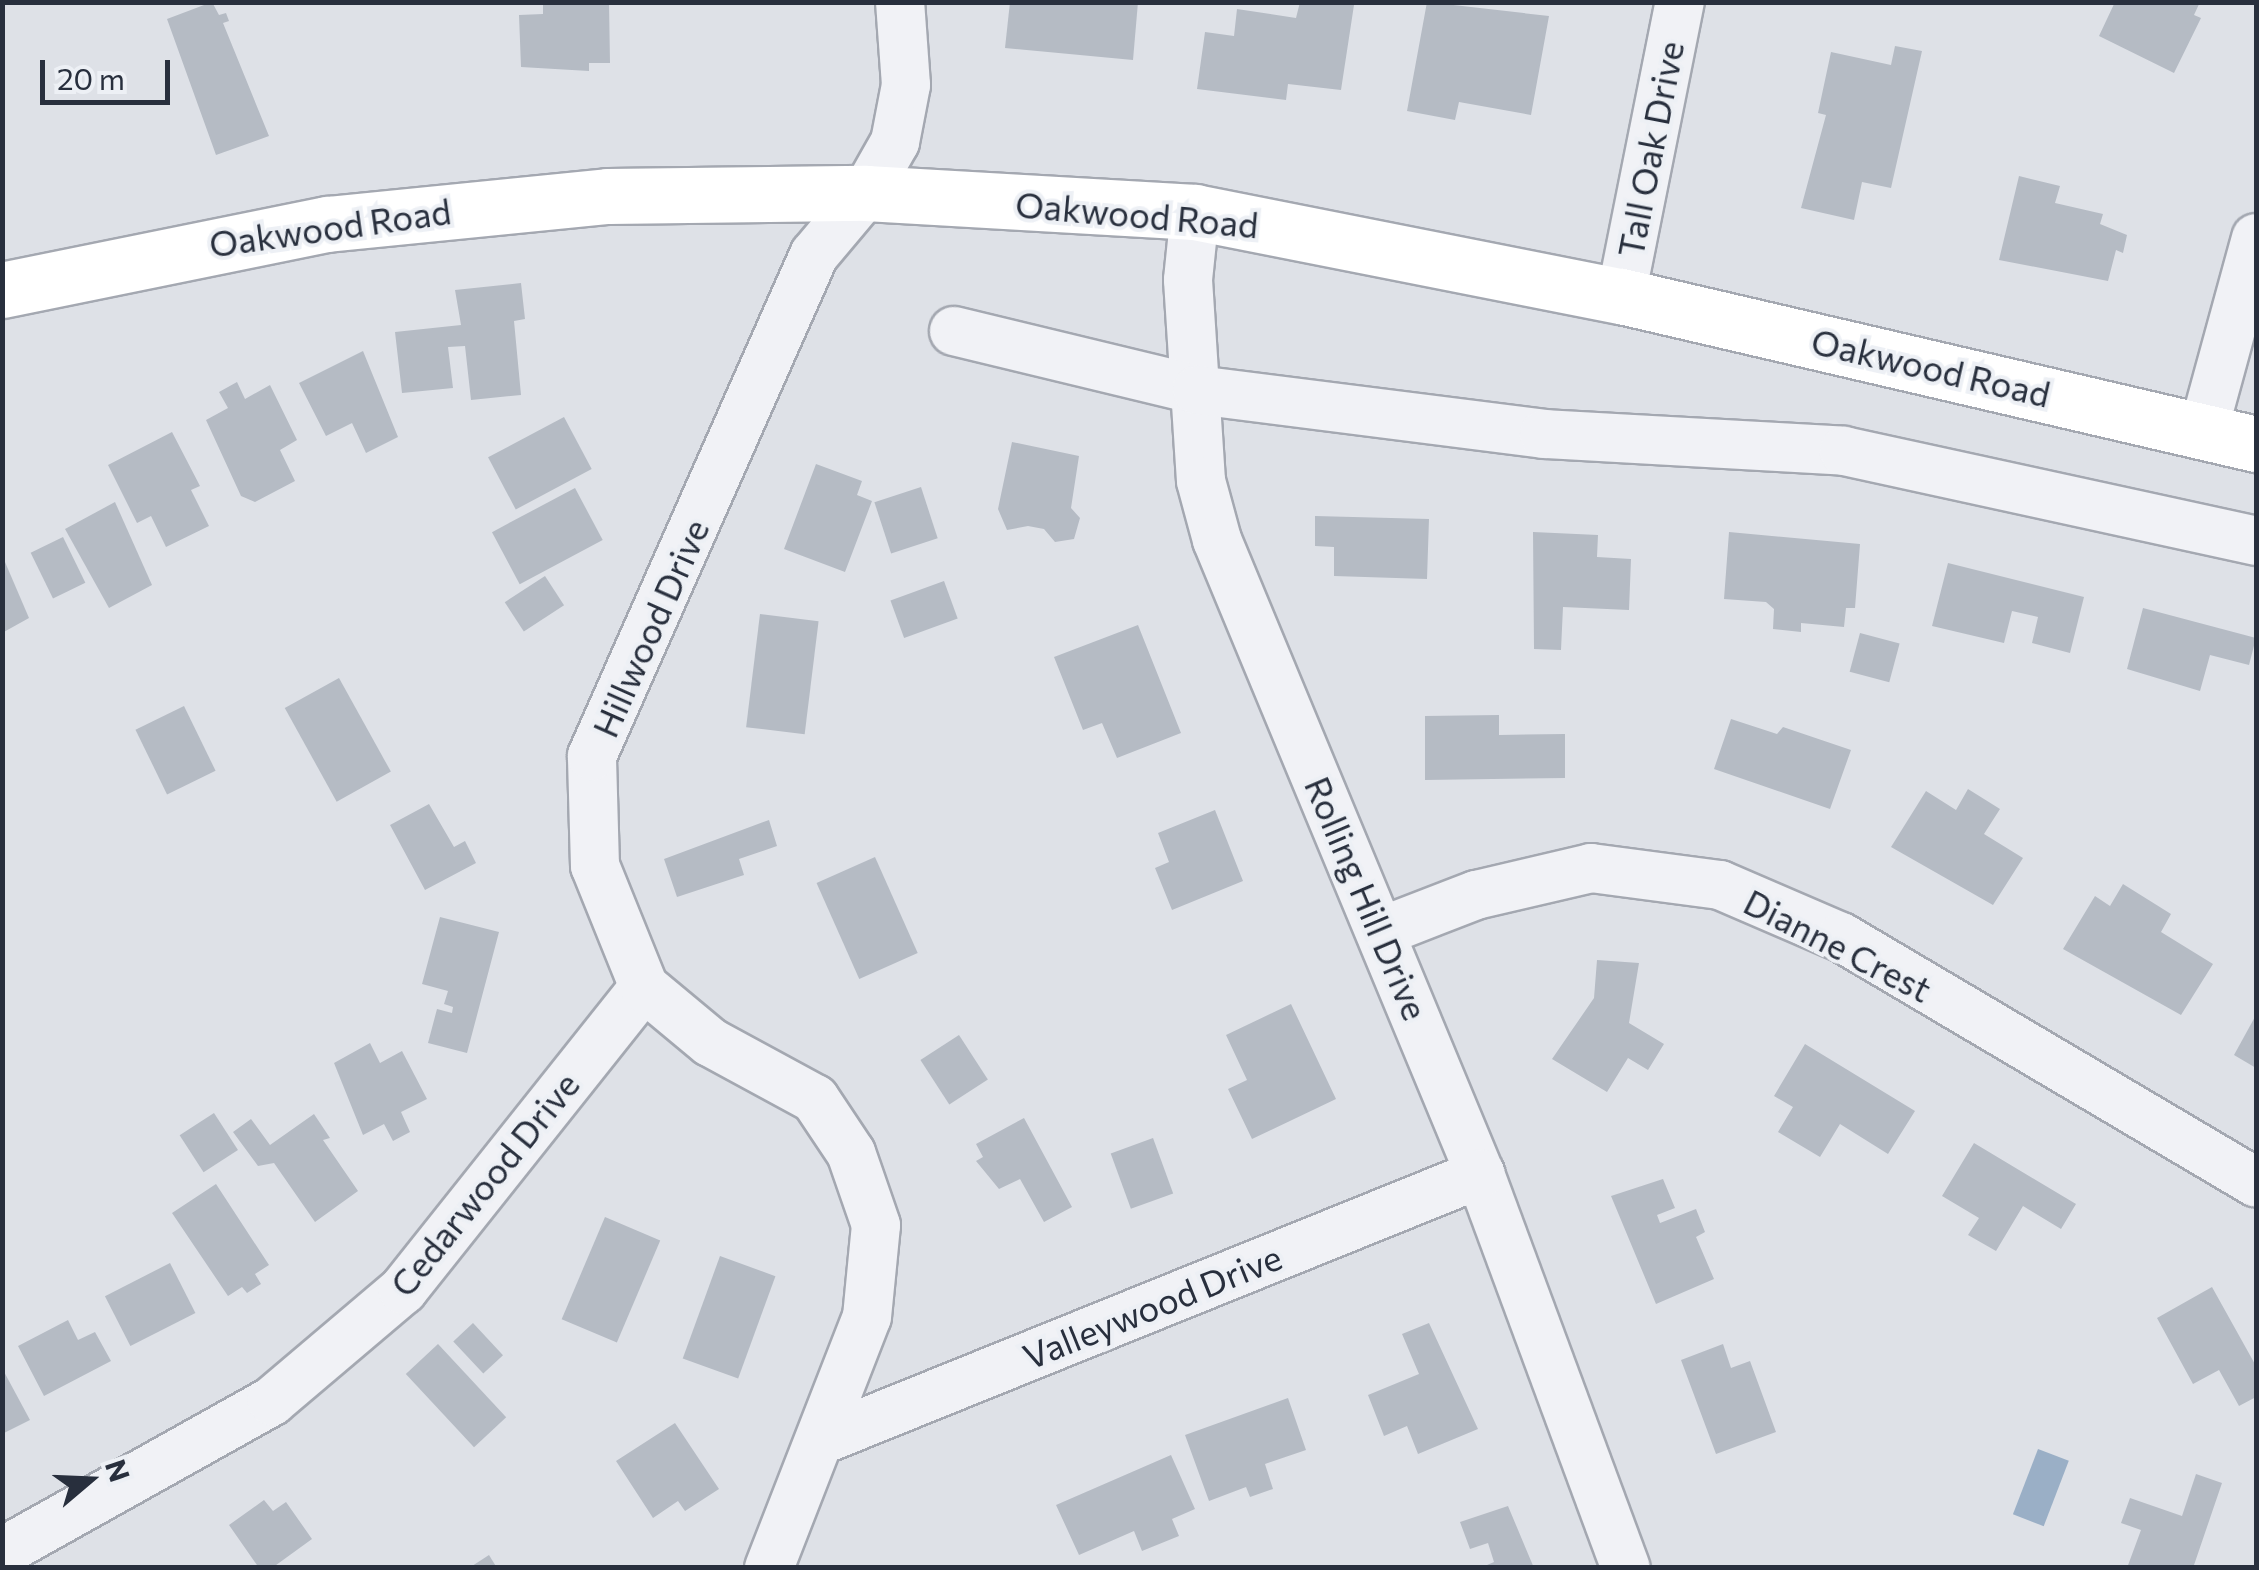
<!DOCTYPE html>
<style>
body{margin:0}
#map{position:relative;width:2259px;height:1570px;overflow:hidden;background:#dee1e7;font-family:Commissioner,sans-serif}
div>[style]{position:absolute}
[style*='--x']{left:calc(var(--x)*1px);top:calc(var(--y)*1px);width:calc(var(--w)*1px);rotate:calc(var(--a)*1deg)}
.water>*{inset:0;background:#9aafc6;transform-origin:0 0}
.building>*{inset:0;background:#b5bbc4;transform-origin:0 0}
.roads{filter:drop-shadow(2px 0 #a4a8b1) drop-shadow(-2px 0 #a4a8b1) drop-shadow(0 2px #a4a8b1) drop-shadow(0 -2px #a4a8b1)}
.street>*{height:48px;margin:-24px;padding:0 24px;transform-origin:24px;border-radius:24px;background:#f1f2f6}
.secondary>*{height:55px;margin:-27.5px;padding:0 27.5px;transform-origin:27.5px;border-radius:27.5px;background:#fff}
span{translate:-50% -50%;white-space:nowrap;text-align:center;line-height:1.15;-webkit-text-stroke:8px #edf0f5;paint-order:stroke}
.street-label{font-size:35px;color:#282f3d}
.frame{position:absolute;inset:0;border:5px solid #282f3d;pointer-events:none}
.north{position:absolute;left:40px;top:1430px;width:100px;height:100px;-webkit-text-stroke:8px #edf0f5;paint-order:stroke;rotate:71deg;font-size:28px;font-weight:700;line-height:40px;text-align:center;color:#282f3d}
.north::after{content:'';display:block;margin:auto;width:35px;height:45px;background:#282f3d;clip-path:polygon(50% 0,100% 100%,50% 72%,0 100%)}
.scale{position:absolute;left:40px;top:60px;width:130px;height:45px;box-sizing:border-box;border:5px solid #282f3d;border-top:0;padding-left:12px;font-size:30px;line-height:35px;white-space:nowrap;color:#282f3d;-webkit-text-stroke:8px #edf0f5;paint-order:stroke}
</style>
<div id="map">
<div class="water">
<div style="left:2038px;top:1449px;width:33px;height:70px;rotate:21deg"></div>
</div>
<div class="building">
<div style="clip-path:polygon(212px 2px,219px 15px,226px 13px,229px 21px,223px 23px,269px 136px,216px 155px,167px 19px)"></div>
<div style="clip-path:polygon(543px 2px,609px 2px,610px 63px,589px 63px,589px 71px,521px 67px,519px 15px,543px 14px)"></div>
<div style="clip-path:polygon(1010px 2px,1138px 2px,1133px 60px,1005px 48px)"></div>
<div style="clip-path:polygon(1300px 2px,1354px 5px,1341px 90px,1288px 84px,1286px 100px,1197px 89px,1205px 32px,1234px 36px,1237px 9px,1296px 18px)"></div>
<div style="clip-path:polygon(1427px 2px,1549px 16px,1531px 115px,1459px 102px,1455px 120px,1407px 111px)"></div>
<div style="clip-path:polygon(2115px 2px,2200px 2px,2194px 15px,2201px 18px,2174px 73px,2099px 36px)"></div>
<div style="clip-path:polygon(1895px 46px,1922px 51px,1891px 188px,1862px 182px,1854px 220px,1801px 208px,1826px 115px,1818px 113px,1831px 52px,1891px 65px)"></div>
<div style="clip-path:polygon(2019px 176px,2060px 186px,2055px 203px,2103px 214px,2100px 224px,2127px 235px,2123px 253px,2116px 250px,2108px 281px,1999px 260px)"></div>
<div style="clip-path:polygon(521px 283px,525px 319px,514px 321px,521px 395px,471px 400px,465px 346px,448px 347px,453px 388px,402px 393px,395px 332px,461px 325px,455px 290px)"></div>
<div style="clip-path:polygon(363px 351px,398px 437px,366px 453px,352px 423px,326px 436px,299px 383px)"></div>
<div style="clip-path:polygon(237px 382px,245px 399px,270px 385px,297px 440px,280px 450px,295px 481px,255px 502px,241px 496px,206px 420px,228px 408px,219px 392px)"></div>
<div style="left:564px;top:417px;width:59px;height:86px;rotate:62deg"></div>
<div style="clip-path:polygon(172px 432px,200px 486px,191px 490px,209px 526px,166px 547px,151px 516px,137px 523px,108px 465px)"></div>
<div style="clip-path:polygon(1012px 442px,1079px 456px,1071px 508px,1080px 518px,1074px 539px,1055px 542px,1044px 529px,1028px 526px,1007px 530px,998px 509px)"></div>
<div style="clip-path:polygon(816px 464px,862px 481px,857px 495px,872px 501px,845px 572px,784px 549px)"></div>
<div style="left:921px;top:487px;width:54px;height:49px;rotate:72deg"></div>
<div style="left:575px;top:488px;width:59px;height:94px;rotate:62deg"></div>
<div style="clip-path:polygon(115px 502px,152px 585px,109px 608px,65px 529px)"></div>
<div style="clip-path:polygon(1315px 516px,1429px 519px,1427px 579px,1334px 576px,1334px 547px,1315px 546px)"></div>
<div style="clip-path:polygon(1533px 532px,1598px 535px,1597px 557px,1631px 559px,1629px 610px,1563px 607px,1561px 650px,1534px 649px)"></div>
<div style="clip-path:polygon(1729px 532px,1860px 544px,1855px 608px,1846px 608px,1844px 627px,1801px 623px,1801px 632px,1773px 629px,1774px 609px,1766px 602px,1724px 599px)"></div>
<div style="left:63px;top:537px;width:51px;height:36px;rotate:64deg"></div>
<div style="clip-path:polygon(2px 555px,29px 618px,2px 633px)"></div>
<div style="clip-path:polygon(1948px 563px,2084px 597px,2070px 653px,2032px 643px,2038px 617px,2012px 611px,2004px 643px,1932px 626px)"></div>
<div style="left:545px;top:576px;width:35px;height:48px;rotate:57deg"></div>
<div style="left:944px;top:581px;width:40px;height:57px;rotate:70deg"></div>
<div style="clip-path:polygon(2143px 608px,2256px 638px,2249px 665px,2210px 655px,2200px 691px,2127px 669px)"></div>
<div style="left:760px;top:614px;width:59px;height:114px;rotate:7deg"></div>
<div style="clip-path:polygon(1138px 625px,1181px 733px,1117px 758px,1102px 723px,1083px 730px,1054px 657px)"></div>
<div style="left:1860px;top:633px;width:41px;height:40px;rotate:15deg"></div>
<div style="left:339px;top:678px;width:107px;height:62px;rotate:61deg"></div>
<div style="left:184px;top:706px;width:72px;height:54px;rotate:64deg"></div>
<div style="clip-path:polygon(1499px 715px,1499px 735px,1565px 734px,1565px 778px,1425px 780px,1425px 716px)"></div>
<div style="clip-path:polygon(1731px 719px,1777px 734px,1783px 727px,1851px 750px,1830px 809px,1714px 769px)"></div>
<div style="clip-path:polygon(1968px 789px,2000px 809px,1984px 834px,2023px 858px,1993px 905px,1891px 847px,1926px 791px,1956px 810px)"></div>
<div style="clip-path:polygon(429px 804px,454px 847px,465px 841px,476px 863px,425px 890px,390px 825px)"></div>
<div style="clip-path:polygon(1215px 810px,1243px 881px,1172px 910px,1155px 868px,1169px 862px,1158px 833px)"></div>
<div style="clip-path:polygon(769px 820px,777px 846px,739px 859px,744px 875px,677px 897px,664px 859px)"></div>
<div style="left:875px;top:857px;width:105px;height:64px;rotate:66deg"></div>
<div style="clip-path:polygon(2123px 884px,2171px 914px,2161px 932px,2213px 964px,2181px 1015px,2063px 949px,2095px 896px,2110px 906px)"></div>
<div style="clip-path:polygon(440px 917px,499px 932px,467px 1053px,428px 1043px,437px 1009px,452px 1013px,453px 1007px,444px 1004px,448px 991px,422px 984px)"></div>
<div style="clip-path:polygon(1597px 960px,1639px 963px,1629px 1023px,1664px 1044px,1648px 1070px,1628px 1058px,1607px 1092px,1552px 1059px,1594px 998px)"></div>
<div style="clip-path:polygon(1291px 1004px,1336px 1099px,1252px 1139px,1228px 1089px,1247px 1080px,1226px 1035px)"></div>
<div style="clip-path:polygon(2256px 1015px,2256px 1068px,2234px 1055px)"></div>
<div style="left:959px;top:1035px;width:53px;height:46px;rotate:57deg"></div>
<div style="clip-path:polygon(370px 1043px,380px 1063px,402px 1051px,427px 1099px,401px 1112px,410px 1132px,393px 1141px,384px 1124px,363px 1135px,334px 1063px)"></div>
<div style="clip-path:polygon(1805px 1044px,1915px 1111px,1888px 1154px,1840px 1124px,1820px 1157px,1778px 1132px,1793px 1107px,1774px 1096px)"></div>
<div style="left:214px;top:1113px;width:44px;height:41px;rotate:57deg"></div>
<div style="clip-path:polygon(314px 1114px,330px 1138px,323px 1140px,358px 1191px,315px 1222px,274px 1163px,258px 1166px,233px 1132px,251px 1119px,270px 1145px)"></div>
<div style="clip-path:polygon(1024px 1118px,1072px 1207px,1044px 1222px,1020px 1179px,999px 1189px,976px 1161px,983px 1157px,976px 1144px)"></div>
<div style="left:1153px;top:1138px;width:59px;height:45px;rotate:70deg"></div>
<div style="clip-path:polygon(1974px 1143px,2076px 1204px,2061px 1229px,2023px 1206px,1996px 1251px,1968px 1235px,1979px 1218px,1942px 1196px)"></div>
<div style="clip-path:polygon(1663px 1179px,1675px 1208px,1657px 1215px,1660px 1223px,1696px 1209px,1705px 1232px,1696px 1237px,1714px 1279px,1656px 1304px,1611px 1196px)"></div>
<div style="clip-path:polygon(216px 1184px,269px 1265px,255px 1274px,261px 1284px,247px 1293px,242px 1287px,228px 1296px,172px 1213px)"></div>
<div style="left:605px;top:1217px;width:60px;height:111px;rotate:23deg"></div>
<div style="left:720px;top:1256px;width:59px;height:109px;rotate:20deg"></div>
<div style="left:170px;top:1263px;width:56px;height:73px;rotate:63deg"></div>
<div style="clip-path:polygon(2212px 1287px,2256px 1366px,2256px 1397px,2239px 1406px,2219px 1370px,2193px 1384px,2157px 1318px)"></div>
<div style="clip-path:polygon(68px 1320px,78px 1340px,95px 1332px,111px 1361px,44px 1396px,18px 1346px)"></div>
<div style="left:473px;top:1323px;width:44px;height:27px;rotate:47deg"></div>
<div style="clip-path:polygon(1429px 1323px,1478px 1429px,1418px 1454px,1407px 1426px,1384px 1436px,1368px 1395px,1419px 1374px,1402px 1334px)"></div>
<div style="left:438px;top:1344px;width:100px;height:44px;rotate:47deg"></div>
<div style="clip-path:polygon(1723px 1344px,1731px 1368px,1750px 1361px,1776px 1432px,1716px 1454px,1681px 1360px)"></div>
<div style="clip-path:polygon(2px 1368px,30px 1420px,2px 1434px)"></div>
<div style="clip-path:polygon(1288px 1398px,1306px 1450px,1265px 1464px,1273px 1489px,1250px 1497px,1246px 1487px,1209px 1501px,1185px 1435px)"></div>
<div style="clip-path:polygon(675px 1423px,719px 1489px,685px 1511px,678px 1501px,653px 1518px,616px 1461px)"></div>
<div style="clip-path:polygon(1171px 1455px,1195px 1509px,1172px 1519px,1179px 1536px,1142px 1551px,1134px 1531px,1079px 1555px,1056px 1505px)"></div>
<div style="clip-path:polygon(2196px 1474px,2222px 1483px,2193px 1568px,2127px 1568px,2141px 1530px,2121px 1523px,2130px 1498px,2182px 1516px)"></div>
<div style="clip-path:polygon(264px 1500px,273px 1511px,286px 1502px,312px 1539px,272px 1568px,259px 1568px,229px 1525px)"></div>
<div style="clip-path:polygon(1508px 1506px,1534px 1568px,1480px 1568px,1494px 1562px,1488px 1543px,1470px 1549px,1460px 1522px)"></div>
<div style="clip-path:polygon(489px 1555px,497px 1568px,469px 1568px)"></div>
</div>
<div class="roads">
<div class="street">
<div style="--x:1195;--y:212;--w:68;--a:95.9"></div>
<div style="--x:1188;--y:280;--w:201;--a:86.3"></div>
<div style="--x:1201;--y:481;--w:61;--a:74.8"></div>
<div style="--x:1217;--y:540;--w:686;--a:67.47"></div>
<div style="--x:1480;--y:1174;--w:420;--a:69.7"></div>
<div style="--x:1621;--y:296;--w:300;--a:-78.7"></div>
<div style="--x:954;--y:331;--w:250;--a:13.6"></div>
<div style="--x:1197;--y:390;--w:350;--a:7.2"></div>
<div style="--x:1544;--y:434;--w:300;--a:3.2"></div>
<div style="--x:1844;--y:451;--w:422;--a:12.3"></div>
<div style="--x:2203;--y:432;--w:201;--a:-74.7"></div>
<div style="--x:1383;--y:931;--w:100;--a:-21.2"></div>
<div style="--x:1476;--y:895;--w:118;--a:-13.2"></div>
<div style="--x:1591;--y:868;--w:130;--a:7.5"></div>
<div style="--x:1720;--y:885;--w:132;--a:23.3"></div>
<div style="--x:1841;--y:937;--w:482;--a:30.6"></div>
<div style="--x:824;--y:1439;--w:708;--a:-22"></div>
<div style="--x:2;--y:1552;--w:309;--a:-29.2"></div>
<div style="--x:272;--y:1401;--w:172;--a:-40.3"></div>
<div style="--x:403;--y:1290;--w:387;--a:-51.5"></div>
<div style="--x:769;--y:1568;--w:269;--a:-68.7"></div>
<div style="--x:867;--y:1317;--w:92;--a:-84.4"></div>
<div style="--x:876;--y:1225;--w:76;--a:-109.1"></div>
<div style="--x:851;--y:1153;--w:65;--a:-123.7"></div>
<div style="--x:815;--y:1099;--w:119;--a:-151.5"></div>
<div style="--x:710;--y:1042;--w:86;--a:-140.2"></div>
<div style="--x:644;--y:987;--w:131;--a:-112"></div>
<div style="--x:595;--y:866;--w:110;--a:-91.6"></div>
<div style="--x:592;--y:756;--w:548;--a:-66.1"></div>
<div style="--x:814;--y:255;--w:81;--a:-50"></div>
<div style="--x:866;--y:193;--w:59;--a:-60.4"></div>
<div style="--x:895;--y:142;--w:58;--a:-79.1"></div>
<div style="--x:906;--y:85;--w:83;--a:-94.1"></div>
</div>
<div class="secondary">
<div style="--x:2;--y:290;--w:332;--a:-11.5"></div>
<div style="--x:327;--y:224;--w:282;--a:-5.7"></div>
<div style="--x:608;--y:196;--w:258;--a:-0.7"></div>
<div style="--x:866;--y:193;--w:330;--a:3.3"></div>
<div style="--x:1195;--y:212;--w:434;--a:11.2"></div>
<div style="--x:1621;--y:296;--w:652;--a:13.12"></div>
</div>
</div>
<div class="street-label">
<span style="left:1650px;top:149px;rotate:-79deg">Tall Oak Drive</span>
<span style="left:1137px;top:214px;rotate:5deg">Oakwood Road</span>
<span style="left:330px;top:227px;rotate:-8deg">Oakwood Road</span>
<span style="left:1931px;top:367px;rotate:13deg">Oakwood Road</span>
<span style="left:650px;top:628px;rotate:-66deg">Hillwood Drive</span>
<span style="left:1367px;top:898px;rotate:67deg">Rolling Hill Drive</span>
<span style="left:1838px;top:945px;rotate:27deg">Dianne Crest</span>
<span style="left:484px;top:1184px;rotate:-51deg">Cedarwood Drive</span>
<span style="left:1152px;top:1306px;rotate:-22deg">Valleywood Drive</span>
</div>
<div class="frame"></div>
<div class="north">N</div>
<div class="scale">20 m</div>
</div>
